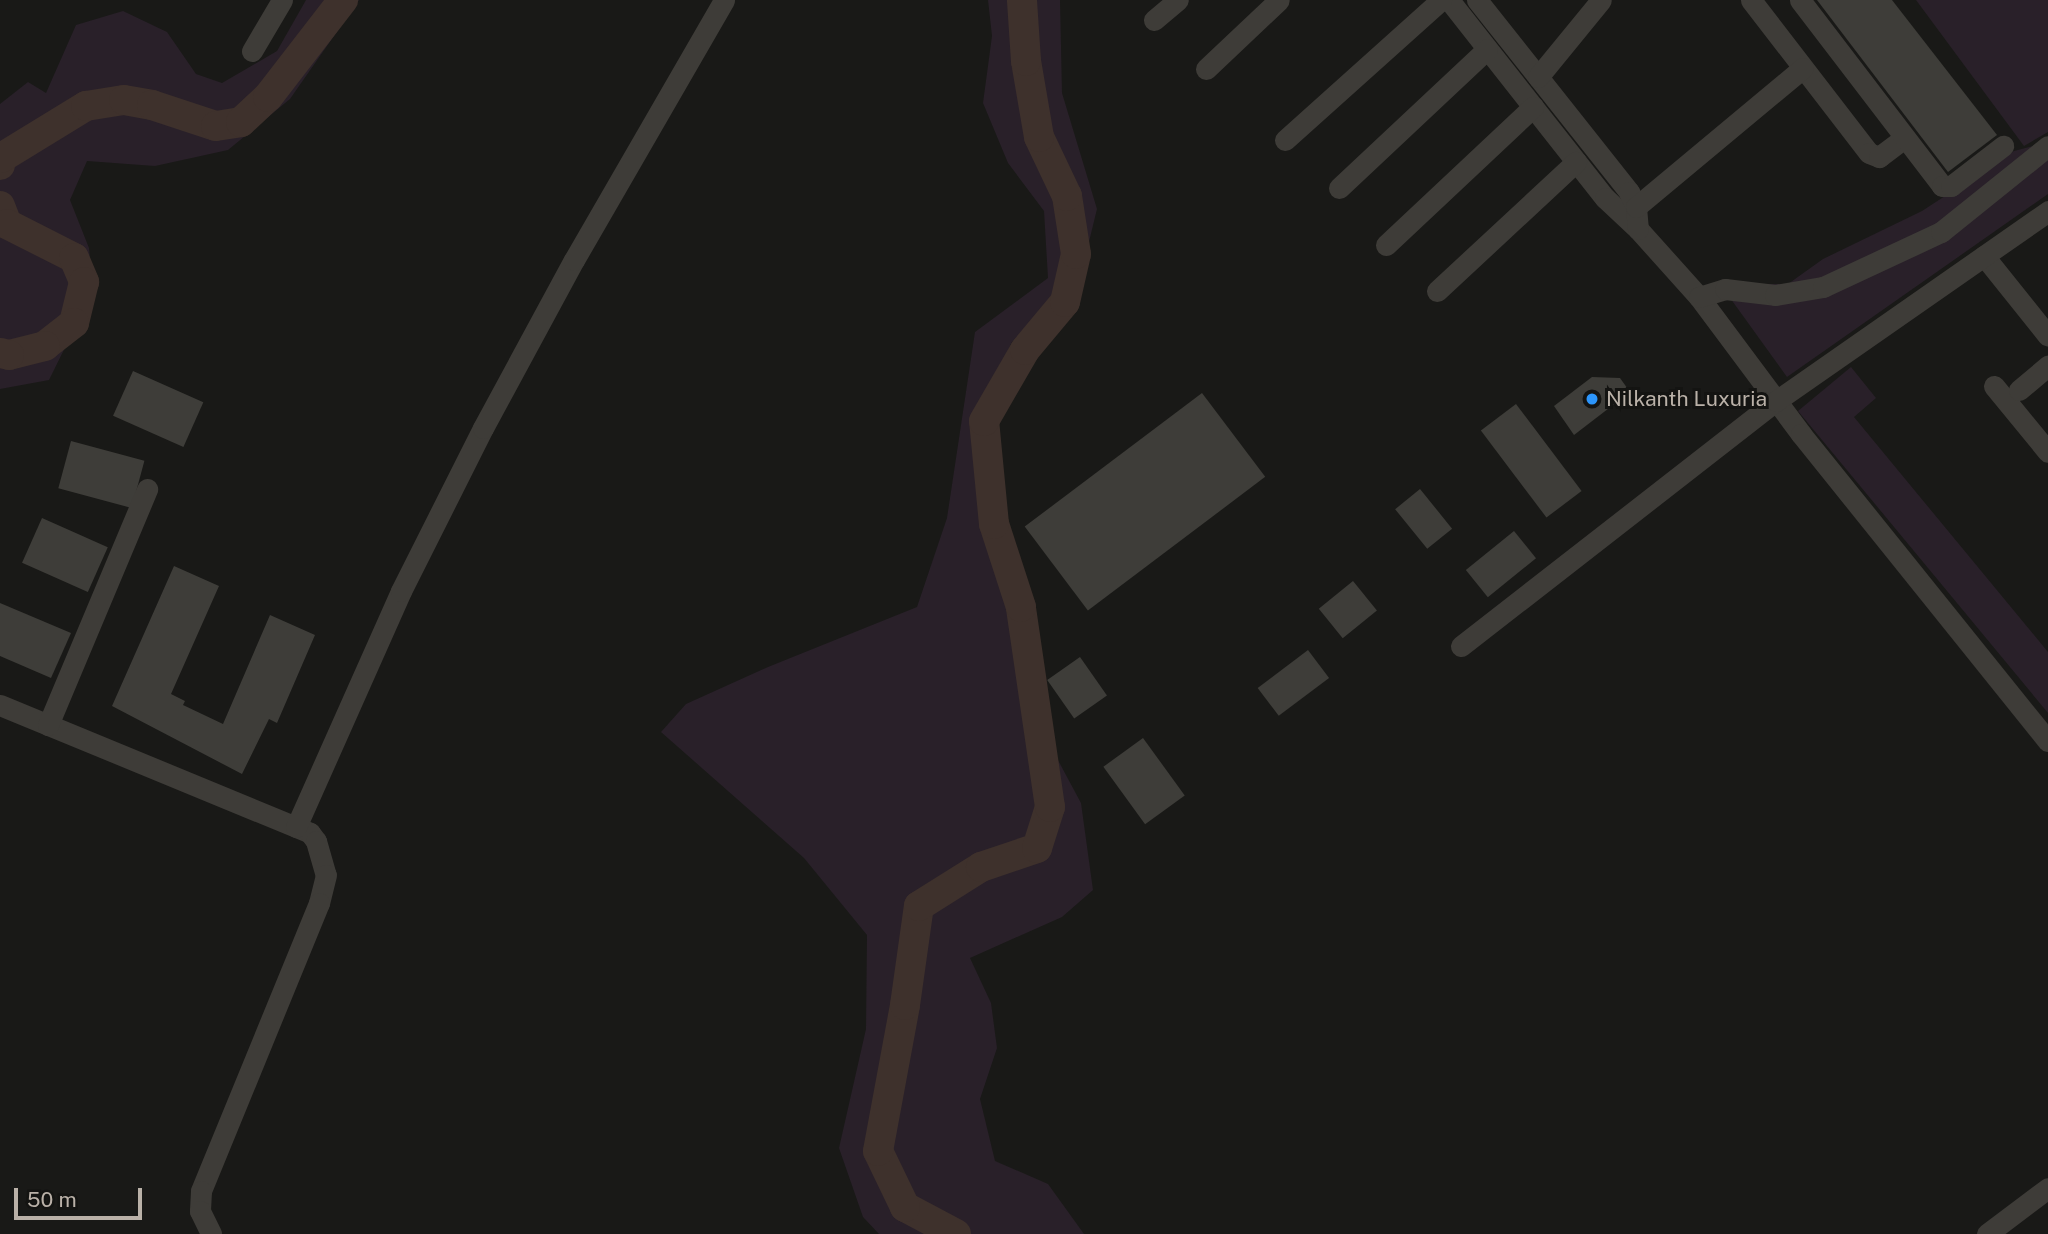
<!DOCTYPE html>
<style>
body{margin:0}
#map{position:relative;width:2048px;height:1234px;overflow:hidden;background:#191917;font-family:"Public Sans",sans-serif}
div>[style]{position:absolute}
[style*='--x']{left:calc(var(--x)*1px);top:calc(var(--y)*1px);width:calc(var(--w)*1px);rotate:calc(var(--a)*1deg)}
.green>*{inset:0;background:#292029}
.river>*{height:30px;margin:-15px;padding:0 15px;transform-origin:15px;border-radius:15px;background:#3e312c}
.building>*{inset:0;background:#3e3d39;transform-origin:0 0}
.minor>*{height:21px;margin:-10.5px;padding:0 10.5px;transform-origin:10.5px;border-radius:10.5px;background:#3e3c38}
.dots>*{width:19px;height:19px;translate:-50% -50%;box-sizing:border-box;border:4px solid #141412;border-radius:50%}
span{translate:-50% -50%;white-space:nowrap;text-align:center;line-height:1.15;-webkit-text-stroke:6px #141412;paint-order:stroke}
.poi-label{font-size:21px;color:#bab1a8}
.left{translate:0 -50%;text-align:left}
.scale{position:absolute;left:14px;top:1188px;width:128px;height:32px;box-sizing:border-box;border:4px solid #bab1a8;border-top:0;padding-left:9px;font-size:21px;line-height:24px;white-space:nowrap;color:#bab1a8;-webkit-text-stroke:5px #141412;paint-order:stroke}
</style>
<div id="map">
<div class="green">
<div style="clip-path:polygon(306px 0,359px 0,290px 99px,228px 150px,155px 166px,87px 161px,70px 200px,89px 248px,93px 291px,49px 380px,0 389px,0 104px,28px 82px,46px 93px,76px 25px,123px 11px,167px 32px,196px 74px,222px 83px,277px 51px)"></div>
<div style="clip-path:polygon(988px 0,1060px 0,1062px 93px,1097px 209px,1076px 295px,1012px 342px,977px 418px,981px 478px,1023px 695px,1081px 803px,1093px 890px,1062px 917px,970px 958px,991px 1003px,997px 1048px,980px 1099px,995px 1161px,1048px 1184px,1084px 1234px,879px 1234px,863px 1217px,839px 1148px,866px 1029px,867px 935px,804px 858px,661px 732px,686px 704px,768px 667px,917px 607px,947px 518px,975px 332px,1048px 278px,1044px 211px,1008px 163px,983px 103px,992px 36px)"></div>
<div style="clip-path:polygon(1916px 0,2048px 0,2048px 132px,2024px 146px)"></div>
<div style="clip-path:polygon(2048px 142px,2048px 194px,1787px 377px,1720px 284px,1788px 284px,1823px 259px,1922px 211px,2014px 151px)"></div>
<div style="clip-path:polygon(1851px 367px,1876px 398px,1854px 417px,2048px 652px,2048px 713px,1798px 411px)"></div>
</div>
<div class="river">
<div style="--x:0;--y:165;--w:7;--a:-82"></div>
<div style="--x:1;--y:158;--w:100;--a:-31.5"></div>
<div style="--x:86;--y:106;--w:38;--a:-9"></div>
<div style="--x:124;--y:100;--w:28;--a:10"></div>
<div style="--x:152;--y:105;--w:67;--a:18.2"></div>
<div style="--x:216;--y:126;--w:25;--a:-9"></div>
<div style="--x:241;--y:122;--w:37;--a:-43"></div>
<div style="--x:268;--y:97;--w:123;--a:-52.3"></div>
<div style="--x:0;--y:206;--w:19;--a:69"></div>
<div style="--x:7;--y:224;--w:75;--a:26.9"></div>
<div style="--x:74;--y:258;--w:26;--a:67"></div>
<div style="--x:84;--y:282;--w:42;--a:103.7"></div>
<div style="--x:74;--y:323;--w:37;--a:142"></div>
<div style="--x:45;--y:346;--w:37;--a:166"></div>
<div style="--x:9;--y:355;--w:9;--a:-167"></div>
<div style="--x:956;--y:1234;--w:58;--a:-152.1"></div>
<div style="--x:905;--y:1207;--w:62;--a:-115.7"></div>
<div style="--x:878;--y:1151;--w:148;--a:-79.5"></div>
<div style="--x:905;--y:1005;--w:100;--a:-82"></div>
<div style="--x:919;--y:906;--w:73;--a:-32.2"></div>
<div style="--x:981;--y:867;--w:59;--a:-18.7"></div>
<div style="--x:1037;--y:848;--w:43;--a:-72.4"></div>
<div style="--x:1050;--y:807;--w:202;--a:-98.3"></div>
<div style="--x:1021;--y:607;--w:87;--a:-108"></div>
<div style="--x:994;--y:524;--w:103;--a:-95.5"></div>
<div style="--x:984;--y:421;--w:82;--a:-60"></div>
<div style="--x:1025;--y:350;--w:62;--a:-50.2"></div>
<div style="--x:1065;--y:302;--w:49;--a:-77.1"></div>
<div style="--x:1076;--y:254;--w:59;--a:-98.8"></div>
<div style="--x:1067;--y:196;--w:65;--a:-115.4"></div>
<div style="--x:1039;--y:137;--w:77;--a:-99.7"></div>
<div style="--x:1026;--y:61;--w:61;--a:-93.8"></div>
</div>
<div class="building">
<div style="clip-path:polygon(1817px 0,1892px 0,1997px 135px,1948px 172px)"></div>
<div style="left:133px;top:371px;width:77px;height:49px;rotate:24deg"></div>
<div style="clip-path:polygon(1592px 377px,1620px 378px,1630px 392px,1574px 435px,1554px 406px)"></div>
<div style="left:1202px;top:393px;width:105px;height:222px;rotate:53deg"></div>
<div style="left:1516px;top:404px;width:109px;height:44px;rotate:53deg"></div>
<div style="left:71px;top:441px;width:76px;height:49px;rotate:15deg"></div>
<div style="left:1420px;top:489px;width:51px;height:32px;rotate:51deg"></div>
<div style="left:42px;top:518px;width:72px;height:49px;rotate:24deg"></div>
<div style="left:1514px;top:531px;width:35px;height:62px;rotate:51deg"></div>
<div style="clip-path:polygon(174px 566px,219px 586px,171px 694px,185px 701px,183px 705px,223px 724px,270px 615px,315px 635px,277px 723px,269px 719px,242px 774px,112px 706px)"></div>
<div style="left:1353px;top:581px;width:38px;height:44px;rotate:51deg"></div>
<div style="clip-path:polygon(0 603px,71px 633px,51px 678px,0 656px)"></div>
<div style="left:1308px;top:650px;width:35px;height:63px;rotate:53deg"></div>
<div style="left:1080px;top:657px;width:47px;height:40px;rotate:55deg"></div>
<div style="left:1143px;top:738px;width:71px;height:49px;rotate:54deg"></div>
</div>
<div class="minor">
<div style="--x:1449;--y:0;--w:252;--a:51.8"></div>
<div style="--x:1605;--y:198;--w:45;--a:43.2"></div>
<div style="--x:1638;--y:229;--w:91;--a:48.1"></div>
<div style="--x:1699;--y:297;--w:171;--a:53.3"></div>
<div style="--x:1801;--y:434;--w:394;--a:51.2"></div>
<div style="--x:1477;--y:0;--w:245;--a:51.6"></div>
<div style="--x:1629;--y:192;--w:17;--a:65"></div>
<div style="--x:1636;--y:207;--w:22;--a:85"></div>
<div style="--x:1751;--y:0;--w:193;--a:52.4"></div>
<div style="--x:1869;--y:153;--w:11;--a:22"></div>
<div style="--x:1879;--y:157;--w:31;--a:-37"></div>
<div style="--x:1800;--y:0;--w:234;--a:52.6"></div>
<div style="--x:1942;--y:186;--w:9;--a:0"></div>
<div style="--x:1951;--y:186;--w:66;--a:-37.6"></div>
<div style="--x:1154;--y:20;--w:31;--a:-40"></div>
<div style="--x:252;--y:51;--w:59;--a:-59.5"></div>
<div style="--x:1206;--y:69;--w:100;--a:-43.4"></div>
<div style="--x:1538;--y:77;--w:99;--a:-50.7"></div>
<div style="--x:1285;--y:140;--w:210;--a:-41.9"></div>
<div style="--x:1339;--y:188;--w:203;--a:-43.2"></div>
<div style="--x:1636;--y:207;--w:217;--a:-39.8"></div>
<div style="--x:1386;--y:245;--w:202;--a:-43.2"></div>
<div style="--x:1984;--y:256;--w:102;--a:51.3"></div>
<div style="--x:1437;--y:291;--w:190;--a:-42.9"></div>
<div style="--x:1699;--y:297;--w:27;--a:-17"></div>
<div style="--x:1725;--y:289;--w:50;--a:6.8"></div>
<div style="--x:1775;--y:295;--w:49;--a:-9.5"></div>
<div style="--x:1823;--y:287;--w:130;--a:-25"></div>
<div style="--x:1941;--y:232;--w:137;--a:-38.8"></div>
<div style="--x:1994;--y:386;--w:85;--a:50.7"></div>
<div style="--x:2019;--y:390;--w:38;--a:-40"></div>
<div style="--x:1461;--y:646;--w:399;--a:-37.9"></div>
<div style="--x:1776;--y:401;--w:332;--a:-34.9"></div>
<div style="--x:0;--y:705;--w:335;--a:22.4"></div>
<div style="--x:310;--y:833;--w:10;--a:53"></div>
<div style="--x:316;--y:841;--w:35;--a:74"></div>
<div style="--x:326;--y:875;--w:29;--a:104"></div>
<div style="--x:319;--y:903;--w:311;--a:112.3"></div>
<div style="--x:201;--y:1191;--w:20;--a:93"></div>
<div style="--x:200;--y:1211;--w:25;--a:64"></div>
<div style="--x:48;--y:725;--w:256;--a:-67.2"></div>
<div style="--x:296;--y:827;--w:258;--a:-66"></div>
<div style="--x:401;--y:591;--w:182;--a:-63.3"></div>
<div style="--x:483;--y:428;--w:191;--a:-61.6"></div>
<div style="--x:574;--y:260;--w:300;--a:-60"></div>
<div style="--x:1987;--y:1234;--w:76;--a:-37"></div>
</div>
<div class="dots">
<div style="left:1592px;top:399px;background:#2c95fb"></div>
</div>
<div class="poi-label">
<span class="left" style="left:1606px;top:399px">Nilkanth Luxuria</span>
</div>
<div class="scale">50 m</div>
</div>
